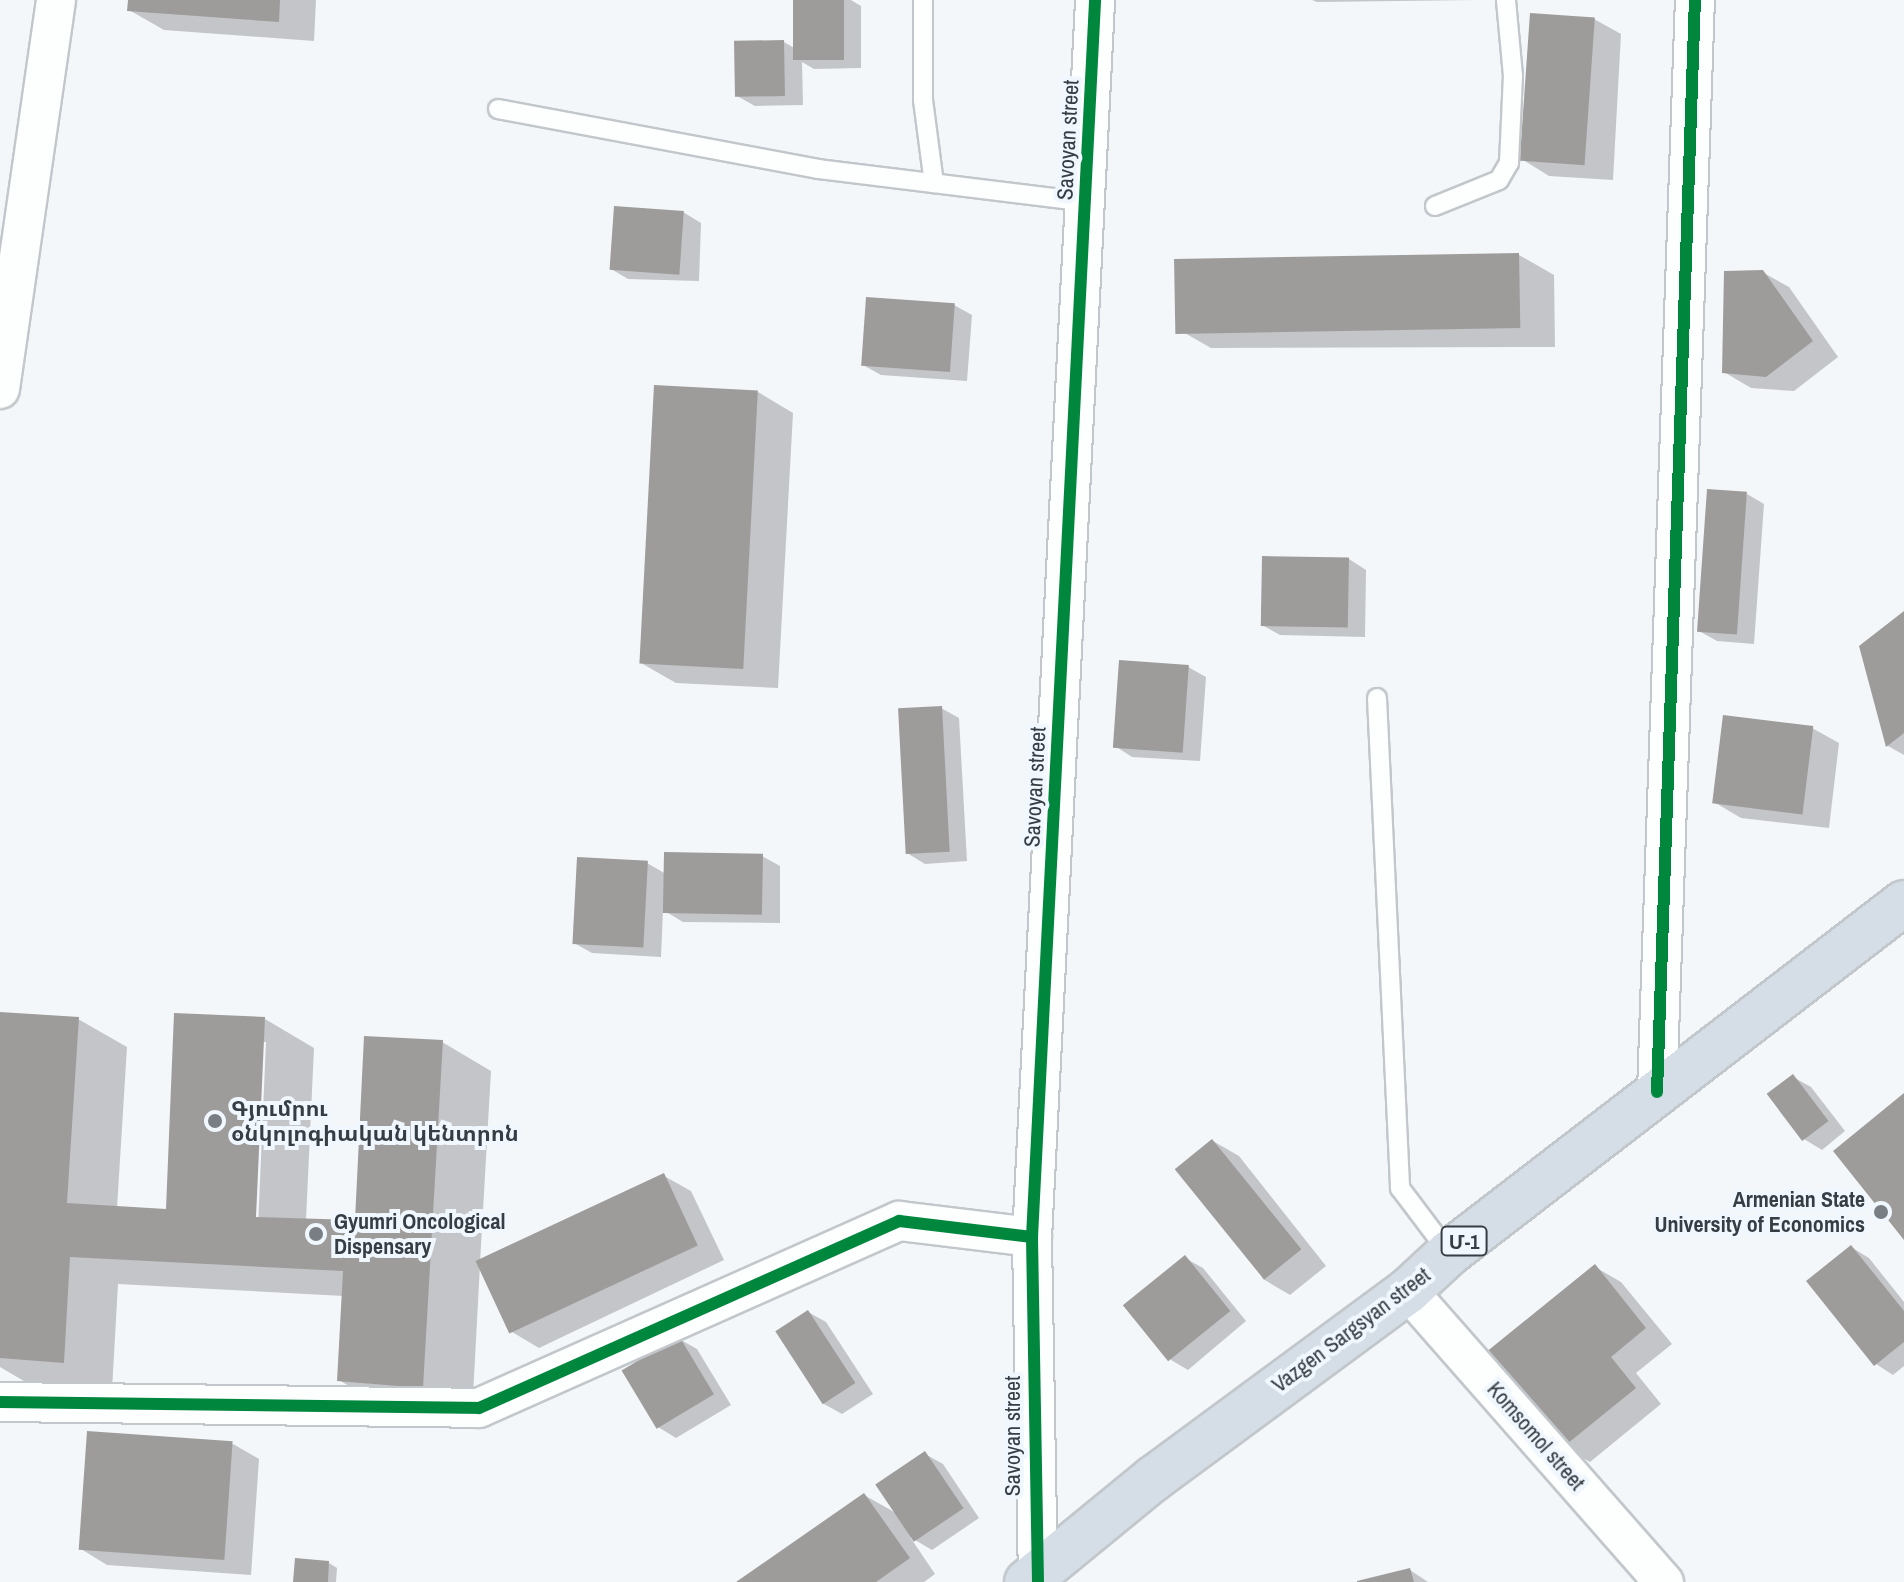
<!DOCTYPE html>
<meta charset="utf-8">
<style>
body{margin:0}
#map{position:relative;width:1904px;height:1582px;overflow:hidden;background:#f4f7fa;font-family:"Archivo Narrow","Noto Sans Armenian",sans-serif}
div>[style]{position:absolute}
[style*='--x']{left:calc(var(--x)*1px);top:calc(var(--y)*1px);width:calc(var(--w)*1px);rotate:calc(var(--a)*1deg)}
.shadow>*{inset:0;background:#0003}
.building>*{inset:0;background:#9e9c9b;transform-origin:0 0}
.roads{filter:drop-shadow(2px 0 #c2c7cb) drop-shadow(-2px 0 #c2c7cb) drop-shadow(0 2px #c2c7cb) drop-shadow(0 -2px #c2c7cb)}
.service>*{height:18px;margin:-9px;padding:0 9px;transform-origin:9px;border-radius:9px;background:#fdfefe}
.minor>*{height:38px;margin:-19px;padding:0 19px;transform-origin:19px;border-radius:19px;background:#fdfefe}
.trunk>*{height:44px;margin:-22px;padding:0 22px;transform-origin:22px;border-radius:22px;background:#d5dee6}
.cycleway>*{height:12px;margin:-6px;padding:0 6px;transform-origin:6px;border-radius:6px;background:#00873e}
.dots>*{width:22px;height:22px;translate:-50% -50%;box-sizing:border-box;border:4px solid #f0f7fe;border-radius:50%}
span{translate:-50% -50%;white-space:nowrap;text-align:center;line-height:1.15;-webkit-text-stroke:8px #f0f7fe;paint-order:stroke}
.shield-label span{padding:2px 6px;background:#f0f7fe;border:2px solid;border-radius:6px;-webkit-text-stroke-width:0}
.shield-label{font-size:20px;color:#363d43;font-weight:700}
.street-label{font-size:22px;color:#363d43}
.poi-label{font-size:22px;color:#363d43;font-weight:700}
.left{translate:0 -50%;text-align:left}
.right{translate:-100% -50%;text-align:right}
</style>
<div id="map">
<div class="shadow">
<div style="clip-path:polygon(130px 0,316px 0,314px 41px,164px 30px,129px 10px)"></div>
<div style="clip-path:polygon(795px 0,851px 0,861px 6px,861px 68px,814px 69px,802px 62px,803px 105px,755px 106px,737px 96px,784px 42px,796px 49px)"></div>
<div style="clip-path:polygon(1312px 0,1477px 0,1317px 2px)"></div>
<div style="clip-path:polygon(1594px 19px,1621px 34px,1613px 180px,1549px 176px,1523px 160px)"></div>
<div style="clip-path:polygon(683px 212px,701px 223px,699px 281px,628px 279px,611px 269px)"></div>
<div style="clip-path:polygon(1519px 255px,1554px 275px,1555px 347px,1211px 348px,1176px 328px)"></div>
<div style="clip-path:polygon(1762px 272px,1789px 287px,1838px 357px,1794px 391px,1751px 388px,1724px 372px)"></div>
<div style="clip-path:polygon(954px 305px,972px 315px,967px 381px,881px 375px,863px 365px)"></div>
<div style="clip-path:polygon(758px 392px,793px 413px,778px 688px,676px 683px,641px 663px)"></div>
<div style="clip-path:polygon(1747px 494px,1764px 504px,1754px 644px,1717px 641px,1699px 631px)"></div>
<div style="clip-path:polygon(1349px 559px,1366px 570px,1365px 637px,1280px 635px,1262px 625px)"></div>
<div style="clip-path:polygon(1904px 614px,1904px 755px,1888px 746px,1862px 646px)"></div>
<div style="clip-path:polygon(1188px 667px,1206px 677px,1200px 761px,1132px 757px,1115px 746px)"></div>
<div style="clip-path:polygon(941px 708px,959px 718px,967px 861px,925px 864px,907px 853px)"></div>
<div style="clip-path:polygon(1812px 728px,1839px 743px,1829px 828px,1741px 818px,1714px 802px)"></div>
<div style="clip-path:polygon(762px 856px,780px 866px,780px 923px,683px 922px,663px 910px,661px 957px,592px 953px,574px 943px,647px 863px,666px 874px)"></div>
<div style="clip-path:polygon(evenodd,0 1014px,78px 1019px,127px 1047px,117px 1208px,168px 1211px,265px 1019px,314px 1048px,306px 1220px,357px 1222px,442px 1042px,491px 1071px,480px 1263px,664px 1176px,691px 1191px,724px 1260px,539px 1348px,512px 1332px,480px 1265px,472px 1415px,388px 1409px,339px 1380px,344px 1296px,118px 1284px,112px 1390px,29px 1384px,0 1367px,0 1014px,262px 1042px,266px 1042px,258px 1227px,254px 1226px,262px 1042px)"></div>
<div style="clip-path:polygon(1793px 1077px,1811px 1087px,1845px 1131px,1822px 1150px,1804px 1139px)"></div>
<div style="clip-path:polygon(1213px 1141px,1239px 1156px,1326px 1266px,1290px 1295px,1263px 1279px)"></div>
<div style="clip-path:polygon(1851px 1247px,1869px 1258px,1904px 1302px,1904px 1366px,1893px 1375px,1876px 1364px)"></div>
<div style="clip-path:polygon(1185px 1258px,1203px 1268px,1246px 1321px,1188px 1370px,1171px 1360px)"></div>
<div style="clip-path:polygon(1595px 1267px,1621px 1282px,1672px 1344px,1636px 1373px,1661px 1404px,1590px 1462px,1563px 1447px)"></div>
<div style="clip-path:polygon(808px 1312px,826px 1322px,873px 1394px,842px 1414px,824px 1404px)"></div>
<div style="clip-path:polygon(679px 1339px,697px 1349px,731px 1405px,676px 1438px,658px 1427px)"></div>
<div style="clip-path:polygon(233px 1444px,259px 1459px,251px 1575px,107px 1565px,81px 1549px)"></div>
<div style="clip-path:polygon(925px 1454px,943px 1464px,979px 1518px,932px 1550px,910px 1537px,935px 1574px,924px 1582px,740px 1582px,864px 1495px,896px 1513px)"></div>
<div style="clip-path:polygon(329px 1563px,337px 1568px,336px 1582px,295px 1582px)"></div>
<div style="clip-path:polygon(1410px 1570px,1428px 1582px,1361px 1582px)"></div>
</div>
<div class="building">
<div style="clip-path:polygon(128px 0,280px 0,279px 22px,127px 11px)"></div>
<div style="left:793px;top:0;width:51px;height:60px"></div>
<div style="left:1530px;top:13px;width:65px;height:148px;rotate:4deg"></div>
<div style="left:784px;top:40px;width:56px;height:50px;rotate:89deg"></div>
<div style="left:614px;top:206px;width:70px;height:64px;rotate:4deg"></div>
<div style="left:1519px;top:253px;width:75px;height:345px;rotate:89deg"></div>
<div style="clip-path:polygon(1763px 270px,1813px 341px,1766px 377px,1722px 373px,1724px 271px)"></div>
<div style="left:866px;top:297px;width:89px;height:69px;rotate:4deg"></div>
<div style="left:654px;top:385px;width:104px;height:279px;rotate:3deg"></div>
<div style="left:1707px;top:489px;width:40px;height:143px;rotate:4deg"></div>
<div style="left:1262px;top:556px;width:87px;height:70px;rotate:1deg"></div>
<div style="clip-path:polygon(1904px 611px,1904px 733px,1886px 747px,1859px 646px)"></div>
<div style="left:1119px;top:660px;width:70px;height:88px;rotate:4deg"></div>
<div style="left:942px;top:706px;width:146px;height:44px;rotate:87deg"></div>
<div style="left:1723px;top:715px;width:91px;height:89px;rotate:7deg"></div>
<div style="left:664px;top:852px;width:99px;height:61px;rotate:1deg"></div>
<div style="left:577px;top:857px;width:71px;height:87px;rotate:3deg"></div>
<div style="clip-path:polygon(0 1012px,79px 1017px,67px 1203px,166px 1209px,174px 1013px,265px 1017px,256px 1217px,355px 1220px,364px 1036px,443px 1040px,423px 1388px,337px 1381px,343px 1271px,70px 1257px,64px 1363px,0 1358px)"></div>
<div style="left:1793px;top:1074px;width:59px;height:33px;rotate:53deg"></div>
<div style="clip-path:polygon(1904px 1093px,1904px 1240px,1833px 1151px)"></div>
<div style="left:1212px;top:1139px;width:142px;height:48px;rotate:51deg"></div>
<div style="left:664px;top:1173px;width:80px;height:208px;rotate:65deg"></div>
<div style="clip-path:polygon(1851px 1245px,1904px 1311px,1904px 1342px,1874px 1366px,1806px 1281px)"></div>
<div style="left:1185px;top:1255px;width:72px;height:80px;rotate:51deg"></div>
<div style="clip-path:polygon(1595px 1264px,1646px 1328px,1611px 1357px,1636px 1388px,1562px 1448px,1485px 1353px)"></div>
<div style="left:808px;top:1310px;width:87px;height:39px;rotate:57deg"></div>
<div style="left:679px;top:1336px;width:68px;height:67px;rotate:59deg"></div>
<div style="left:87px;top:1431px;width:146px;height:119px;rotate:4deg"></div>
<div style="left:925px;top:1451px;width:69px;height:60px;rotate:56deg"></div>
<div style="clip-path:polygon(864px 1493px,910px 1558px,876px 1582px,736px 1582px)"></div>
<div style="clip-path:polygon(295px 1558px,329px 1561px,328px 1582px,293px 1582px)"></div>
<div style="clip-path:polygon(1410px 1568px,1414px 1582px,1357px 1582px,1357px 1581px)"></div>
</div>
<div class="roads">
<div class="service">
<div style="--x:923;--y:0;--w:100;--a:90"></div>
<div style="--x:923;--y:100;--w:84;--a:82.5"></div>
<div style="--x:498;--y:109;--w:326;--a:10.6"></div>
<div style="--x:818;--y:169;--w:269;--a:7"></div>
<div style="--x:1435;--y:206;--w:69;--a:-22.1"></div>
<div style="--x:1499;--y:180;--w:20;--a:-60"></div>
<div style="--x:1509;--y:163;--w:87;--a:-87.4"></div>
<div style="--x:1513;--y:76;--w:76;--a:-95.3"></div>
<div style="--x:1377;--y:698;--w:491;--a:87.3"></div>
<div style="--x:1400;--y:1188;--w:81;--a:53"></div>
</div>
<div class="minor">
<div style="--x:0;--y:389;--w:393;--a:-81.8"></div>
<div style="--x:1657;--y:1092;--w:1093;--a:-88.01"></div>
<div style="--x:1408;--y:1291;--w:388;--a:48.7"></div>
<div style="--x:0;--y:1402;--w:479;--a:0.7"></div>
<div style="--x:479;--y:1408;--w:460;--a:-24"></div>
<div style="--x:899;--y:1221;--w:134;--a:6.9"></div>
<div style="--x:1038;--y:1582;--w:345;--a:-91"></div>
<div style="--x:1032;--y:1237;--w:1239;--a:-87.08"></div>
</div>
<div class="trunk">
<div style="--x:1027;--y:1582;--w:163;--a:-39.3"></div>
<div style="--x:1153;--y:1479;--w:317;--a:-36.4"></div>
<div style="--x:1408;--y:1291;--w:56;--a:-42.8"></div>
<div style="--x:1449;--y:1253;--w:574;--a:-37.57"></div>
</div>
</div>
<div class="cycleway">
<div style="--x:1657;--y:1092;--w:1093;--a:-88.01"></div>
<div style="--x:0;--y:1402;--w:479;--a:0.7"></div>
<div style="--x:479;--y:1408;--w:460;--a:-24"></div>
<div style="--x:899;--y:1221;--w:134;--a:6.9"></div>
<div style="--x:1038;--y:1582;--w:345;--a:-91"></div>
<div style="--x:1032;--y:1237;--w:1239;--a:-87.08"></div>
</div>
<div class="dots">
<div style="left:215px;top:1121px;background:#787e83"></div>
<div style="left:1881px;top:1212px;background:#787e83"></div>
<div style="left:316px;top:1234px;background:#787e83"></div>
</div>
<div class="shield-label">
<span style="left:1464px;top:1241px">Մ-1</span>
</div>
<div class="street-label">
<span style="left:1068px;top:140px;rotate:-87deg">Savoyan street</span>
<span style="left:1035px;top:787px;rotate:-87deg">Savoyan street</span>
<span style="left:1351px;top:1330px;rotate:-37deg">Vazgen Sargsyan street</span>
<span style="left:1013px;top:1436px;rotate:-90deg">Savoyan street</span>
<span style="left:1536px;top:1436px;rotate:49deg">Komsomol street</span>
</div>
<div class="poi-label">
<span class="left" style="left:231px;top:1121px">Գյումրու<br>օնկոլոգիական կենտրոն</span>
<span class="right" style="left:1865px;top:1212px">Armenian State<br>University of Economics</span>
<span class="left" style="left:334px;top:1234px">Gyumri Oncological<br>Dispensary</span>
</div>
</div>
